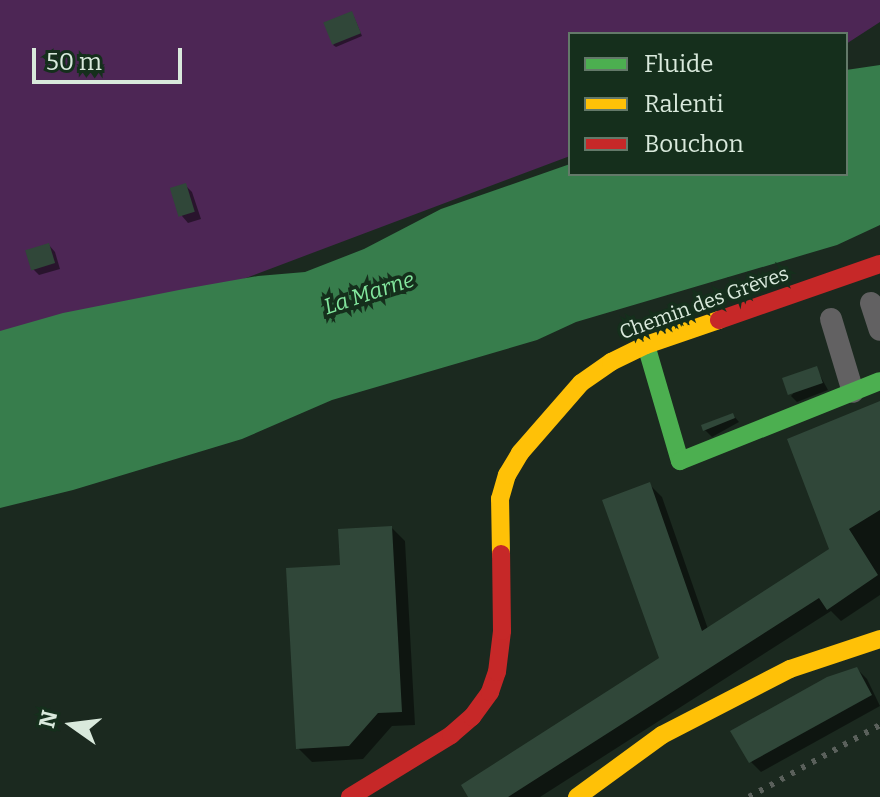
<!DOCTYPE html>
<meta charset="utf-8">
<style>
body{margin:0}
#map{position:relative;width:880px;height:797px;overflow:hidden;background:#1b291f;font-family:Bitter,serif}
div>[style]{position:absolute}
[style*='--x']{left:calc(var(--x)*1px);top:calc(var(--y)*1px);width:calc(var(--w)*1px);rotate:calc(var(--a)*1deg)}
.green>*{inset:0;background:#4d2655}
.water>*{inset:0;background:#377d4c}
.shadow>*{inset:0;background:#0007}
.building>*{inset:0;background:#304739;transform-origin:0 0}
.street>*{height:22px;margin:-11px;padding:0 11px;transform-origin:11px;border-radius:11px;background:#626162}
.fast>*{height:18px;margin:-9px;padding:0 9px;transform-origin:9px;border-radius:9px;background:#4caf50}
.slow>*{height:18px;margin:-9px;padding:0 9px;transform-origin:9px;border-radius:9px;background:#ffc107}
.jam>*{height:18px;margin:-9px;padding:0 9px;transform-origin:9px;border-radius:9px;background:#c62828}
.rail>*{height:6px;margin-top:-3px;transform-origin:0;background:repeating-linear-gradient(90deg,#5a605b 0 4px,transparent 0 12px)}
span{translate:-50% -50%;white-space:nowrap;text-align:center;line-height:1.15;-webkit-text-stroke:7px #152f1c;paint-order:stroke}
.street-label{font-size:20px;color:#d9e9dc}
.water-label{font-size:22px;color:#83e79e;font-style:italic}
.legend{position:absolute;left:568px;top:32px;width:280px;height:144px;box-sizing:border-box;background:#152f1c;border:2px solid #637969;margin:0;padding:10px 14px;list-style:none;font-size:24px;color:#d9e9dc}
.legend li{display:flex;align-items:center;gap:16px;height:40px}
.legend b{width:40px;border:2px solid #637969}
.north{position:absolute;left:32px;top:685px;width:80px;height:80px;-webkit-text-stroke:6px #152f1c;paint-order:stroke;rotate:284deg;font-size:22px;font-weight:700;line-height:32px;text-align:center;color:#d9e9dc}
.north::after{content:'';display:block;margin:auto;width:28px;height:36px;background:#d9e9dc;clip-path:polygon(50% 0,100% 100%,50% 72%,0 100%)}
.scale{position:absolute;left:32px;top:48px;width:150px;height:36px;box-sizing:border-box;border:4px solid #d9e9dc;border-top:0;padding-left:10px;font-size:24px;line-height:28px;white-space:nowrap;color:#d9e9dc;-webkit-text-stroke:6px #152f1c;paint-order:stroke}
</style>
<div id="map">
<div class="green">
<div style="clip-path:polygon(0 0,880px 0,880px 22px,846px 44px,846px 34px,570px 34px,570px 156px,190px 299px,0 350px)"></div>
</div>
<div class="water">
<div style="clip-path:polygon(880px 65px,880px 225px,837px 245px,576px 322px,537px 340px,332px 400px,242px 439px,73px 490px,0 508px,0 331px,63px 313px,184px 289px,258px 276px,305px 272px,364px 249px,441px 209px,570px 164px,570px 174px,846px 174px,846px 70px)"></div>
</div>
<div class="shadow">
<div style="clip-path:polygon(354px 17px,362px 36px,336px 47px,333px 45px)"></div>
<div style="clip-path:polygon(185px 185px,192px 192px,201px 219px,188px 223px,182px 216px)"></div>
<div style="clip-path:polygon(49px 245px,55px 252px,60px 269px,39px 275px,32px 268px)"></div>
<div style="clip-path:polygon(816px 368px,828px 390px,797px 402px,791px 396px)"></div>
<div style="clip-path:polygon(880px 404px,880px 595px,841px 621px,831px 611px,540px 797px,470px 797px,662px 659px,650px 485px,662px 497px,708px 629px,832px 550px)"></div>
<div style="clip-path:polygon(733px 415px,739px 422px,712px 437px,705px 430px)"></div>
<div style="clip-path:polygon(392px 528px,405px 541px,415px 725px,392px 726px,363px 759px,312px 762px,298px 748px)"></div>
<div style="clip-path:polygon(857px 669px,867px 679px,880px 706px,761px 772px,751px 762px)"></div>
</div>
<div class="building">
<div style="left:352px;top:11px;width:24px;height:31px;rotate:68deg"></div>
<div style="left:186px;top:183px;width:30px;height:17px;rotate:73deg"></div>
<div style="left:49px;top:243px;width:21px;height:25px;rotate:73deg"></div>
<div style="left:817px;top:366px;width:18px;height:37px;rotate:71deg"></div>
<div style="clip-path:polygon(880px 401px,880px 510px,849px 529px,878px 575px,827px 610px,819px 598px,508px 797px,468px 797px,461px 785px,659px 658px,602px 500px,650px 482px,702px 631px,829px 549px,787px 439px)"></div>
<div style="clip-path:polygon(733px 413px,735px 418px,703px 431px,701px 425px)"></div>
<div style="clip-path:polygon(392px 526px,402px 712px,378px 713px,349px 746px,296px 749px,286px 568px,340px 565px,338px 529px)"></div>
<div style="clip-path:polygon(857px 667px,872px 695px,749px 763px,730px 731px,827px 677px)"></div>
</div>
<div class="street">
<div style="--x:871;--y:303;--w:28;--a:72"></div>
<div style="--x:831;--y:319;--w:76;--a:73.2"></div>
</div>
<div class="fast">
<div style="--x:646;--y:345;--w:121;--a:73.7"></div>
<div style="--x:680;--y:461;--w:215;--a:-21.8"></div>
</div>
<div class="slow">
<div style="--x:501;--y:554;--w:55;--a:-91"></div>
<div style="--x:500;--y:499;--w:25;--a:-74"></div>
<div style="--x:507;--y:475;--w:26;--a:-59"></div>
<div style="--x:520;--y:453;--w:93;--a:-48.9"></div>
<div style="--x:581;--y:383;--w:37;--a:-35"></div>
<div style="--x:611;--y:362;--w:39;--a:-26"></div>
<div style="--x:646;--y:345;--w:77;--a:-18.9"></div>
<div style="--x:577;--y:797;--w:105;--a:-36.1"></div>
<div style="--x:662;--y:735;--w:144;--a:-27.3"></div>
<div style="--x:790;--y:669;--w:95;--a:-18.4"></div>
</div>
<div class="jam">
<div style="--x:719;--y:320;--w:170;--a:-19.2"></div>
<div style="--x:350;--y:797;--w:119;--a:-31.5"></div>
<div style="--x:451;--y:735;--w:28;--a:-41"></div>
<div style="--x:472;--y:717;--w:31;--a:-54"></div>
<div style="--x:490;--y:692;--w:21;--a:-71"></div>
<div style="--x:497;--y:672;--w:41;--a:-83"></div>
<div style="--x:502;--y:631;--w:77;--a:-90.7"></div>
</div>
<div class="rail">
<div style="--x:749;--y:797;--w:149;--a:-28.8"></div>
</div>
<div class="street-label">
<span style="left:704px;top:303px;rotate:-20deg">Chemin des Grèves</span>
</div>
<div class="water-label">
<span style="left:369px;top:293px;rotate:-18deg">La Marne</span>
</div>
<ul class="legend">
<li><b style="height:10px;background:#4caf50"></b>Fluide</li>
<li><b style="height:10px;background:#ffc107"></b>Ralenti</li>
<li><b style="height:10px;background:#c62828"></b>Bouchon</li>
</ul>
<div class="north">N</div>
<div class="scale">50 m</div>
</div>
